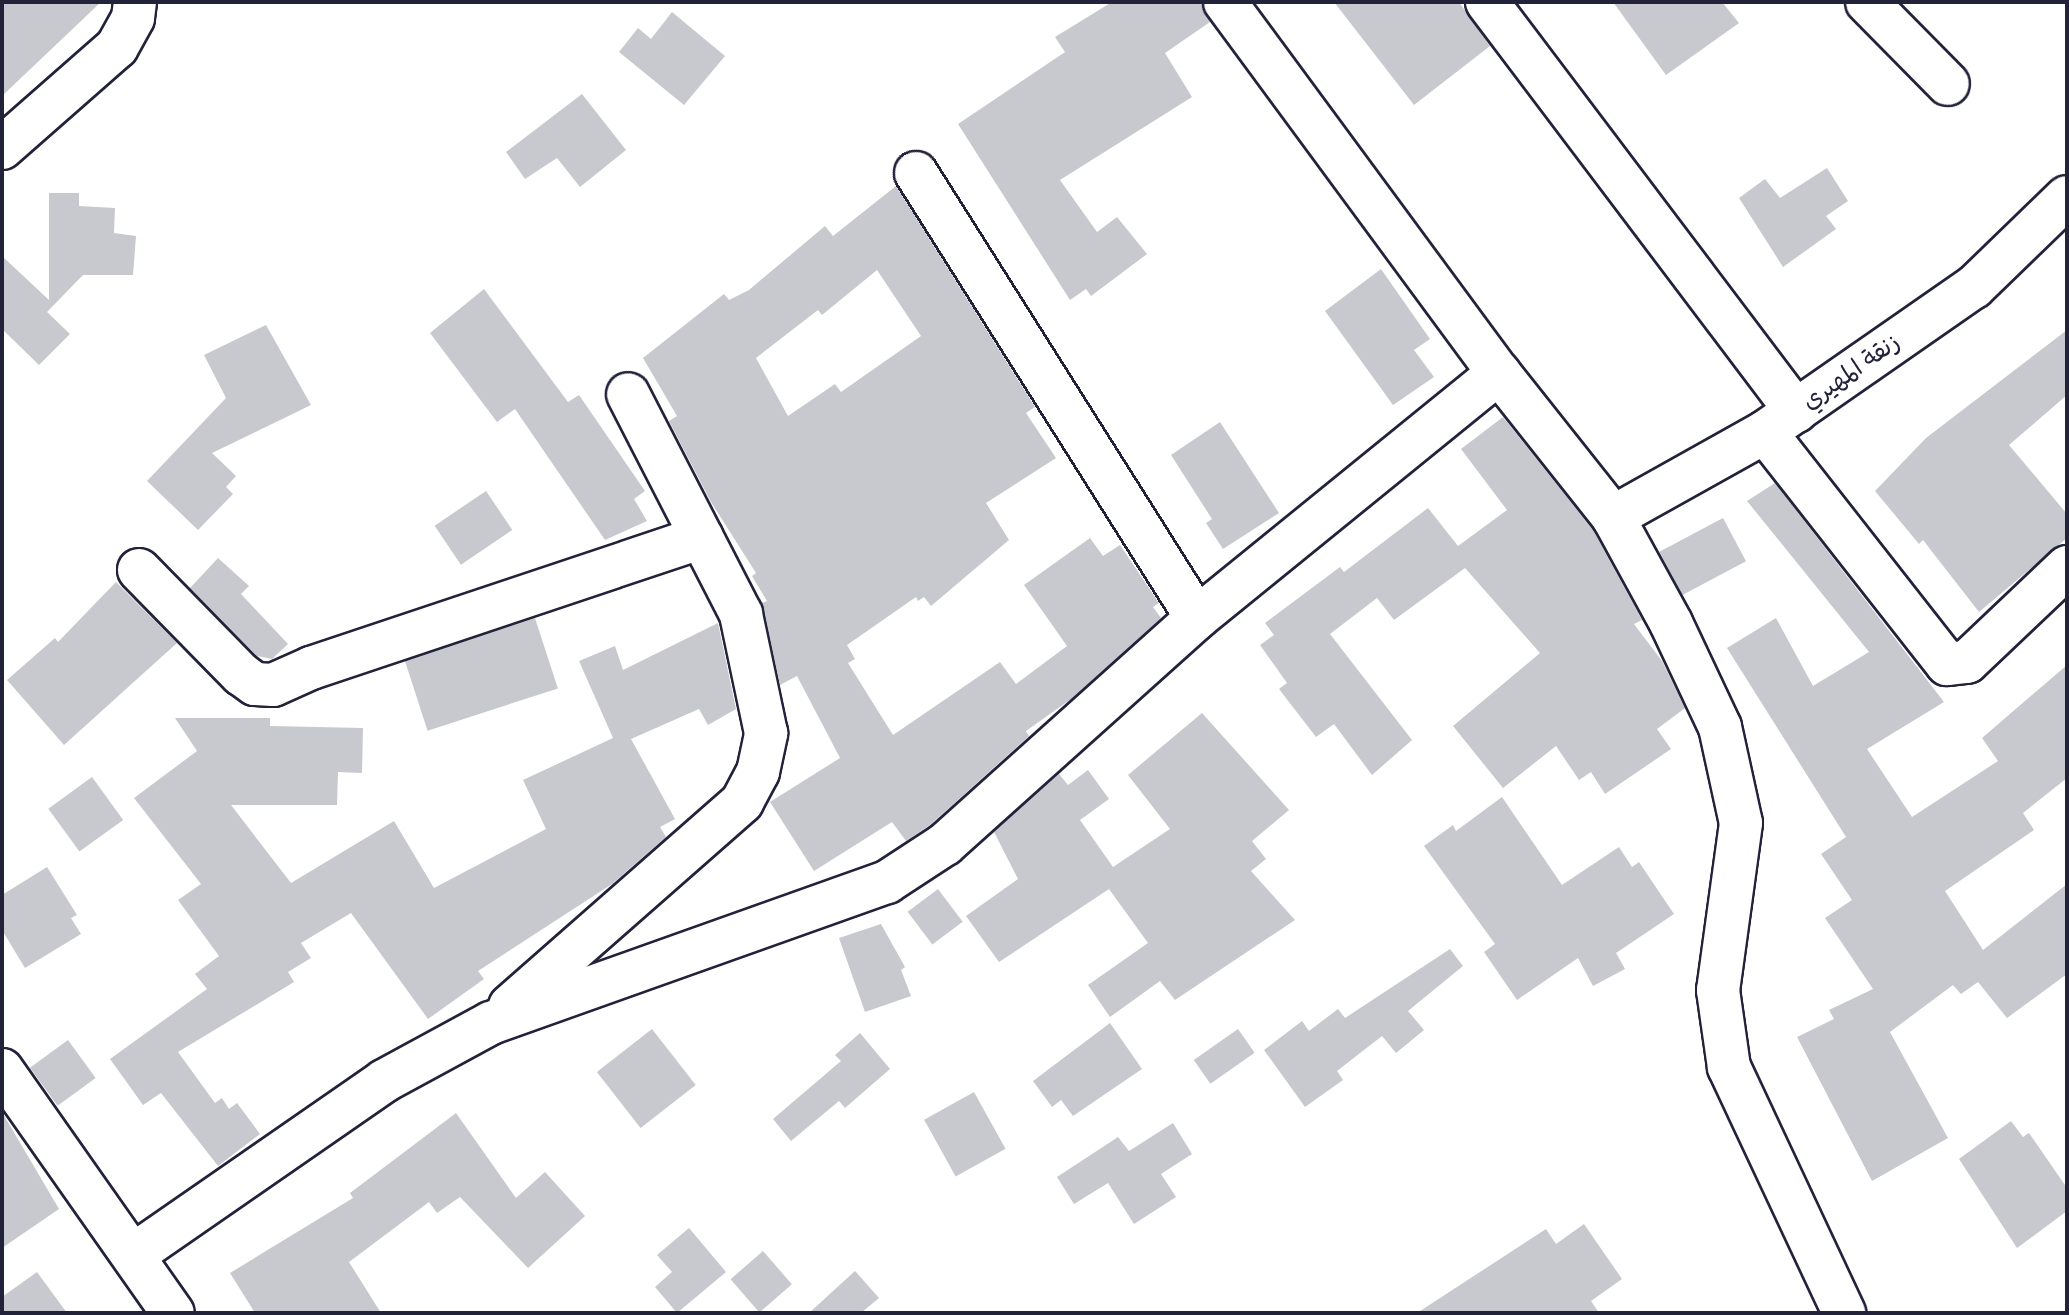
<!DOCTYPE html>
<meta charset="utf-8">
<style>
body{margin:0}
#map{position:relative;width:2069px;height:1315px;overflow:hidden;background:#fff;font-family:Sriracha,"Playpen Sans Arabic",sans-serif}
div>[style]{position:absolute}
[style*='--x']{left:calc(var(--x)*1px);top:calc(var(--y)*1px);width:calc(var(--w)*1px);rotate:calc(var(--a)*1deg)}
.building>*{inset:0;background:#c8c8cf;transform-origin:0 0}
.roads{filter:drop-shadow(2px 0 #22223b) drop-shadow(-2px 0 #22223b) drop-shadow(0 2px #22223b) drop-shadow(0 -2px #22223b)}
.minor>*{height:42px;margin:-21px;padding:0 21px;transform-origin:21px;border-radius:21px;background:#fff}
span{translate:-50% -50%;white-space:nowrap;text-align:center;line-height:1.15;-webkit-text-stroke:7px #fff;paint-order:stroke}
.street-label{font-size:24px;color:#22223b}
.frame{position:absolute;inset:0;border:4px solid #22223b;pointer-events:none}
</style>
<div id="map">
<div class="building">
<div style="clip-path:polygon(2px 2px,101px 2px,2px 96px)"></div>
<div style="clip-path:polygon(1112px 2px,1201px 2px,1210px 22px,1165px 53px,1192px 97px,1060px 180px,1097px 232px,1117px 217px,1147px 254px,1091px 296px,1086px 289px,1070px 300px,958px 124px,1065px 52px,1055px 37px)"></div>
<div style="clip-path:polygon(1334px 2px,1459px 2px,1490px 46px,1414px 105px)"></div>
<div style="clip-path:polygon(1613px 2px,1722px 2px,1739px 23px,1666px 75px)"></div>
<div style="clip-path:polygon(672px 12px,725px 56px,684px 105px,619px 52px,638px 28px,651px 39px)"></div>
<div style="clip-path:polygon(582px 94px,626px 150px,580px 187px,557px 158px,525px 179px,506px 152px)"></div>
<div style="clip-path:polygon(1827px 168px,1848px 201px,1826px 216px,1836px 229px,1783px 267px,1739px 198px,1765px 179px,1780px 198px)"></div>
<div style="clip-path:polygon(evenodd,896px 186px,1035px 407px,1026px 413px,1056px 458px,986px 503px,1009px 540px,931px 606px,924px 597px,918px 601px,916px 597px,847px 645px,855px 659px,848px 663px,893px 735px,1000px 662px,1016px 684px,1067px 646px,1024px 585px,1090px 538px,1103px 556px,1120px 545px,1159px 603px,1153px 607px,1161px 618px,1071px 699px,1026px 731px,1029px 736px,930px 825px,906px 841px,892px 822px,814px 871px,770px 802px,840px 758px,797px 676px,780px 685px,762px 603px,767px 601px,752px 576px,756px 573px,711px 502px,669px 421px,677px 416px,643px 358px,724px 294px,729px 300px,749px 290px,825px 226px,833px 236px,896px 186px,877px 270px,921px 336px,841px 392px,835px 384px,788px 416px,756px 358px,818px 310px,822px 315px,877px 270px)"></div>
<div style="clip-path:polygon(49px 193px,79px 193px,79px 206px,115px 208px,114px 233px,136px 236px,133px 275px,83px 275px,47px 312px,70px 334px,39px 365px,2px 329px,2px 256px,49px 300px)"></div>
<div style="clip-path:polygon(1381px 269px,1430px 339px,1414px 350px,1434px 377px,1393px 405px,1325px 311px)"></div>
<div style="clip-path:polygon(484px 289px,568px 402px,579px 395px,645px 491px,634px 499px,647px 521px,605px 540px,515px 409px,497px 422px,430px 333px)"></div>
<div style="clip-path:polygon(266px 325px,311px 405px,212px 453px,236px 476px,226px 487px,233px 494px,198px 530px,147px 481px,226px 398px,204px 355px)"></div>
<div style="clip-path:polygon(2067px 330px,2067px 395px,2009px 445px,2067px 514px,2067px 538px,1979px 612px,1923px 540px,1919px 544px,1875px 491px,1926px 438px)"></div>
<div style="clip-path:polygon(1503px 417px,1593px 530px,1642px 620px,1634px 624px,1662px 661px,1685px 708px,1657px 729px,1671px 749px,1605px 794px,1591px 772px,1579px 780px,1556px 746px,1503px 788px,1453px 726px,1540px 653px,1465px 568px,1394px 620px,1377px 598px,1330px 634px,1412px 740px,1372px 775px,1334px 724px,1316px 737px,1279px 689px,1287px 683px,1260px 645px,1274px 635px,1265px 623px,1340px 567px,1344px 572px,1428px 508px,1458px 546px,1507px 510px,1461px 449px)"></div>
<div style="clip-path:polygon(1220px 422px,1279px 513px,1223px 549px,1206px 523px,1212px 519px,1171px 455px)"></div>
<div style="clip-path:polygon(1775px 483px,1944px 702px,1867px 749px,1912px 817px,1998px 761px,1982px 738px,2067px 665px,2067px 778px,2023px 813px,2034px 830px,1945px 891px,1983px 950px,2067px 884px,2067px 974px,2007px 1018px,1978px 982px,1961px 994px,1953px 985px,1890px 1032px,1948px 1138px,1872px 1181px,1797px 1037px,1834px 1019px,1829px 1010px,1873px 989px,1825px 918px,1852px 900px,1821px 854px,1846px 837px,1727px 648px,1776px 618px,1813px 686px,1869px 652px,1747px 501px)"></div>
<div style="left:486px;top:491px;width:47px;height:62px;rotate:56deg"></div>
<div style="left:1723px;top:518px;width:49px;height:72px;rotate:62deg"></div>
<div style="clip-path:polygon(218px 558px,249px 586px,241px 594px,288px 644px,272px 659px,257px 656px,190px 588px)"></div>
<div style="clip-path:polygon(116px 582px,177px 643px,64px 745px,7px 680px,55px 638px,58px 642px)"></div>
<div style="left:535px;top:618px;width:74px;height:137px;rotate:72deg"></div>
<div style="clip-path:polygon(718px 623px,736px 709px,708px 725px,699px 709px,631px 739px,675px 819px,660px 827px,666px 837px,612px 884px,478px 971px,484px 979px,428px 1019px,351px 913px,301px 943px,311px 958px,288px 972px,294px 982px,178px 1052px,215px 1103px,222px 1098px,229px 1109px,237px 1103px,260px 1134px,218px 1166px,161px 1093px,143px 1105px,110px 1059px,207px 989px,195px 974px,219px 956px,178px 900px,201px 884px,134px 798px,197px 751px,175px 718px,270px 718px,270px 726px,363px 728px,362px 773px,338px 772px,337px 805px,231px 805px,291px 883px,394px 821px,434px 888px,546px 829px,523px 780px,613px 738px,579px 661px,615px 646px,623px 670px)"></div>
<div style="clip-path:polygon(1202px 713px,1289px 810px,1252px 841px,1266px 859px,1251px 871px,1295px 920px,1175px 1000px,1160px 981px,1110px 1017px,1088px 985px,1148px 943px,1109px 889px,999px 962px,966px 916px,1018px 879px,994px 832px,1059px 774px,1068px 785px,1088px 770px,1109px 799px,1080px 820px,1113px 867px,1170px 829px,1128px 775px)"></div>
<div style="left:92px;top:777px;width:53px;height:54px;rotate:54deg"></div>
<div style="clip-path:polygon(1502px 797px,1562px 885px,1619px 847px,1632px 867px,1639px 862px,1674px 914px,1616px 953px,1625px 969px,1593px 986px,1578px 958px,1517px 1000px,1484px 952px,1495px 944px,1424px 846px,1453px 825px,1456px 831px)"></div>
<div style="clip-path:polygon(47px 867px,77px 915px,71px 918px,81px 934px,25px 968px,2px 930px,2px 895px)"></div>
<div style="left:938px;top:889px;width:41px;height:38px;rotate:53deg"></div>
<div style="clip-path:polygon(881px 924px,905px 967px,901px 970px,911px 996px,865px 1012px,839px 938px)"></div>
<div style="clip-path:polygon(1450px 949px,1463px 966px,1408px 1011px,1424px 1030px,1396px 1053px,1382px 1036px,1337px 1071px,1343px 1080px,1305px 1107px,1264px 1050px,1302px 1021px,1309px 1031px,1338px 1009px,1345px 1018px)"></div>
<div style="clip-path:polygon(1110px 1023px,1142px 1069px,1073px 1116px,1061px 1100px,1052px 1107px,1033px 1081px)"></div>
<div style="left:652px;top:1029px;width:71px;height:70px;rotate:52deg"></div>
<div style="left:1238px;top:1029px;width:29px;height:54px;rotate:55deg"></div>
<div style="clip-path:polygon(860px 1033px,890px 1069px,845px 1108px,839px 1101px,791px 1141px,773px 1119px,841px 1061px,835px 1055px)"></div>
<div style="left:68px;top:1040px;width:47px;height:47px;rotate:54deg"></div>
<div style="left:974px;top:1092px;width:65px;height:57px;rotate:61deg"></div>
<div style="clip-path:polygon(2px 1112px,59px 1209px,2px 1248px)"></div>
<div style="clip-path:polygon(456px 1113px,516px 1198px,545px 1172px,585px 1216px,528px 1268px,460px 1197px,437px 1213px,429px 1202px,349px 1262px,381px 1313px,255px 1313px,230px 1273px,353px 1198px,350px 1193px)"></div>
<div style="clip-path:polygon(2011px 1121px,2023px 1137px,2029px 1133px,2067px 1188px,2067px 1211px,2017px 1248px,1959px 1159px)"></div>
<div style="clip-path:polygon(1173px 1123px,1192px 1154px,1161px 1174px,1176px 1197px,1134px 1224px,1108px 1183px,1074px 1204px,1057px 1177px,1118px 1137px,1129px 1151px)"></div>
<div style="clip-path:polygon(1584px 1224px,1622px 1279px,1591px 1301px,1599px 1313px,1417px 1313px,1546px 1229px,1556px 1244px)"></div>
<div style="clip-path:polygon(689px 1228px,726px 1272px,677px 1313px,655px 1287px,672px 1272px,657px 1255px)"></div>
<div style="left:763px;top:1251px;width:44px;height:43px;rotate:49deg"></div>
<div style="clip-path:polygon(855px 1271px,879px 1298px,861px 1313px,809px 1313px)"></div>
<div style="clip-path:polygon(37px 1272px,67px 1313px,2px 1313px,2px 1297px)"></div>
</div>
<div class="roads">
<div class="minor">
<div style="--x:1225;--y:2;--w:461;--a:53.6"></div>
<div style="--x:1499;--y:373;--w:184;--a:51.6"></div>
<div style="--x:1613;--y:517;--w:121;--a:61.3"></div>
<div style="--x:1671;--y:623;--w:115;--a:64.8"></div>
<div style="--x:1720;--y:727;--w:98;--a:77.7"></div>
<div style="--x:1741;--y:823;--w:169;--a:97.8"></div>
<div style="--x:1718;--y:990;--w:78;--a:81.9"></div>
<div style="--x:1729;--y:1067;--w:272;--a:64.9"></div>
<div style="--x:1487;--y:2;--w:513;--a:52.93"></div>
<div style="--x:1867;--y:2;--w:115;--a:45.4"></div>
<div style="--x:2;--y:148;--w:153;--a:-41.3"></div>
<div style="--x:117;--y:47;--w:33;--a:-61"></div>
<div style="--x:133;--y:18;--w:16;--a:-83"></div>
<div style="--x:916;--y:173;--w:526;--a:57.73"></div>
<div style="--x:1765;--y:432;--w:295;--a:51.9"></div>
<div style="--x:1947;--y:664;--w:20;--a:-6"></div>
<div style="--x:1967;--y:662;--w:138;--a:-43.5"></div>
<div style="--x:1613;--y:517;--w:174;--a:-29.2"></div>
<div style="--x:1765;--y:432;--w:254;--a:-34.8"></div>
<div style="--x:1974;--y:287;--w:129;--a:-44.1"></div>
<div style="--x:139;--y:570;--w:146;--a:45.6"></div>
<div style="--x:241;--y:674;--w:17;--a:36"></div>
<div style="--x:255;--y:684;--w:18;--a:3"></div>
<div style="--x:273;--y:685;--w:42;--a:-24.1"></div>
<div style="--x:311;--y:668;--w:412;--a:-18.5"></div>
<div style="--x:510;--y:1006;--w:309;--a:-41.3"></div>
<div style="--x:742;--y:802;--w:34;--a:-62"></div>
<div style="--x:758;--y:772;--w:40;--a:-78"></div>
<div style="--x:766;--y:733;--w:122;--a:-101.9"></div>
<div style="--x:741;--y:614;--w:247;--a:-117.2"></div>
<div style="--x:2;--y:1070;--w:297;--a:54.9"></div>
<div style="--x:136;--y:1253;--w:302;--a:-34.7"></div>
<div style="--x:384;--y:1081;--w:122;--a:-28.5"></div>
<div style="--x:491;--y:1023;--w:420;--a:-19.6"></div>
<div style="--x:887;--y:882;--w:69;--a:-33.2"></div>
<div style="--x:945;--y:844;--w:338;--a:-41.9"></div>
<div style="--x:1197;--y:618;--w:389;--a:-39.1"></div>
</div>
</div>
<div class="street-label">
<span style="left:1851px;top:372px;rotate:-35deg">زنقة المهيري</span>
</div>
<div class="frame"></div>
</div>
